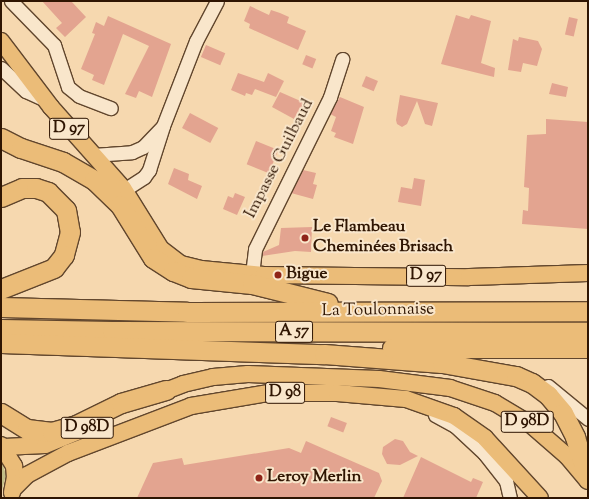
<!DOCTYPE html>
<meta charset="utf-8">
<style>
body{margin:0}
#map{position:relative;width:589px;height:499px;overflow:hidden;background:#f6d8af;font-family:"Sorts Mill Goudy",serif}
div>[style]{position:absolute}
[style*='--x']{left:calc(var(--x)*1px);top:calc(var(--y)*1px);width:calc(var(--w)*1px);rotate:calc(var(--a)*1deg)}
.green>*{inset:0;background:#c2bd87}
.building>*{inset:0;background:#e3a490;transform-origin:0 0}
.roads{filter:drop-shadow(1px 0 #61462d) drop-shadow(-1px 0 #61462d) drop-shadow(0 1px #61462d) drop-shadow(0 -1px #61462d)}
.minor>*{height:13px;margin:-6.5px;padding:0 6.5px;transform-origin:6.5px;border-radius:6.5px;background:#f9e6cb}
.major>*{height:16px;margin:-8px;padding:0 8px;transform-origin:8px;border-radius:8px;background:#ebbc78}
.highway>*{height:19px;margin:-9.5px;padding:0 9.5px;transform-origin:9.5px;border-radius:9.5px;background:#ebbc78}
.dots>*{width:11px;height:11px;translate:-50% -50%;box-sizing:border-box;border:2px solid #f9e6cb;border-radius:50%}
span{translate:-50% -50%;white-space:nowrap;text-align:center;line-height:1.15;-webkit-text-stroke:4px #f9e6cb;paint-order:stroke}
.shield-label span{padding:1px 3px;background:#f9e6cb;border:1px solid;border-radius:3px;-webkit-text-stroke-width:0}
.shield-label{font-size:16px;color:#2f1502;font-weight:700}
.street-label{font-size:17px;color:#2f1502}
.poi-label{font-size:17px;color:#2f1502;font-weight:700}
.left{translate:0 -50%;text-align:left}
.frame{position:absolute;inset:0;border:2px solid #2f1502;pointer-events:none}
</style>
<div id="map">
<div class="green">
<div style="clip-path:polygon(1px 459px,6px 475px,1px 494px)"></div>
</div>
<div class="building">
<div style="clip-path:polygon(42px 1px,71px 1px,86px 17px,65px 37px,56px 28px,62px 23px)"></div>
<div style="clip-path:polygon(250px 6px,269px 15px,271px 10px,280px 13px,289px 17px,287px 23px,306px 31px,298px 50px,249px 28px,250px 24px,244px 21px)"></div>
<div style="clip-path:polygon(456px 15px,469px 19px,471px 15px,491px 21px,481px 63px,495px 68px,494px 77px,441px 64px)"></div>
<div style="clip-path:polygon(108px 16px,171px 44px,152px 97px,139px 91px,136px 98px,125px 94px,149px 46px,123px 34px,104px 85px,92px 80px,94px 75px,81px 69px,95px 34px,92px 33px,96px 22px,104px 26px)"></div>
<div style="left:569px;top:17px;width:9px;height:18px;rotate:13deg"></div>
<div style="clip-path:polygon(519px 37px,538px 41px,542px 49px,537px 66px,523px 63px,521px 72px,508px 70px,513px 39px,518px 41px)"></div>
<div style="left:206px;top:45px;width:21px;height:13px;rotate:23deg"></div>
<div style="left:306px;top:55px;width:11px;height:10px;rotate:22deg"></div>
<div style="clip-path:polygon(238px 73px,264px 82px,268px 73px,284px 81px,276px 97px,255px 89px,252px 95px,246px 93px,245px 96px,231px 90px)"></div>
<div style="left:366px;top:76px;width:13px;height:11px;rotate:23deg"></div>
<div style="clip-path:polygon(552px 83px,568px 87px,566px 97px,549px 94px)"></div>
<div style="clip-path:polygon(280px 92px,305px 103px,294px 119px,272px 107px)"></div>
<div style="clip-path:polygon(400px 95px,438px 103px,432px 126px,425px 124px,417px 101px,407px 124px,402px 127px,397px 124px,396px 120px)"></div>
<div style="clip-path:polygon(340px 97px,364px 107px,353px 144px,334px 137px,336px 133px,331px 131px,336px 117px,330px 114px)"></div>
<div style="left:190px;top:113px;width:32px;height:17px;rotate:28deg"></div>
<div style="clip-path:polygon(546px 119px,588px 122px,588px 229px,522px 224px,523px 210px,528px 211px,529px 188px,524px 187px,527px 135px,546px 134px)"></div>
<div style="left:256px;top:141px;width:24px;height:25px;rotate:22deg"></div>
<div style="clip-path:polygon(174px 168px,189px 174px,188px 180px,202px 186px,197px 199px,168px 184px)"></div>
<div style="clip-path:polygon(303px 170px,316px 173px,313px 184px,317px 185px,313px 199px,291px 193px)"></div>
<div style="clip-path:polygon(414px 178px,425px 180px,421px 206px,398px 202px,401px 187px,412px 189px)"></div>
<div style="clip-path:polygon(235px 193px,245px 197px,237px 215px,223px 209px,228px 196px,233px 198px)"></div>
<div style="clip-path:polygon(312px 227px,311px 252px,295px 251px,262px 256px,263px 252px,279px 245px,281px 228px)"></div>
<div style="left:331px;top:417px;width:17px;height:10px;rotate:21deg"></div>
<div style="clip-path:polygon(395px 439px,403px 441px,410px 452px,418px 456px,400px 465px,387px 464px,382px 454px,383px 447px)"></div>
<div style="clip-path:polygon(306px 441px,379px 473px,382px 481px,374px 498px,137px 498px,153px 463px,182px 458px,184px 465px,289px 448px,301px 453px)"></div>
<div style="clip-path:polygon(421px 457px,471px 482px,473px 478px,483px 482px,476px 498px,403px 498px)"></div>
</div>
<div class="roads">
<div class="minor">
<div style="--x:11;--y:1;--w:62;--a:45.7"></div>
<div style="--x:54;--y:45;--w:44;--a:71.6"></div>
<div style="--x:68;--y:87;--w:14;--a:39"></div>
<div style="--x:79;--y:96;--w:34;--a:21"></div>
<div style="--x:1;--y:68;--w:34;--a:43"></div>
<div style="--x:26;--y:91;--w:23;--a:25"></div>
<div style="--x:93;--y:155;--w:39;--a:-4"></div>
<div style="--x:132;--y:152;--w:12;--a:-24"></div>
<div style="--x:143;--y:147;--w:28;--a:-46"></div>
<div style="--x:124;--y:190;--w:24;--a:-33"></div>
<div style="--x:144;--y:177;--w:9;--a:-54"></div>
<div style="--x:149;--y:170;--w:46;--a:-72.3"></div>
<div style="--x:163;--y:126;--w:91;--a:-68.8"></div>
<div style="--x:196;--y:41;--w:45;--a:-62.3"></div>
<div style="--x:252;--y:274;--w:25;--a:-83"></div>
<div style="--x:255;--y:249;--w:169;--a:-63.7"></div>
<div style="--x:330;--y:97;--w:40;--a:-72"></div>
<div style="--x:548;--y:386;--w:52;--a:39.5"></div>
<div style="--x:435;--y:415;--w:23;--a:29"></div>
<div style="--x:455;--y:426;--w:40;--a:43"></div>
<div style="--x:484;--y:453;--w:36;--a:52"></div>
<div style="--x:506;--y:481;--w:17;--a:77"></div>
</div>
<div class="major">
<div style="--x:1;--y:41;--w:83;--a:52.9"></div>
<div style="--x:51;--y:107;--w:108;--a:48.4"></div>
<div style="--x:123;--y:188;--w:72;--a:58.1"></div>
<div style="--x:161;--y:249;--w:25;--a:37"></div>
<div style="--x:181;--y:264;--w:21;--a:14"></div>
<div style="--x:201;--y:269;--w:63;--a:5.4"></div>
<div style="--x:264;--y:275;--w:205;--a:0.6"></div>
<div style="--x:469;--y:277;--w:119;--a:-1.9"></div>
<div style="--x:155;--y:395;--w:30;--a:-21"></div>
<div style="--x:183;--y:384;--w:31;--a:-13"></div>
<div style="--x:213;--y:377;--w:35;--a:-5"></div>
<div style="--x:248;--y:374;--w:131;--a:2.2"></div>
<div style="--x:379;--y:379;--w:72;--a:7.2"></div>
<div style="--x:450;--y:388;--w:47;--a:18.4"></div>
<div style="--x:495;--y:403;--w:41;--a:31"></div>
<div style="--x:530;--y:424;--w:49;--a:40.9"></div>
<div style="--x:567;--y:456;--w:31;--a:50"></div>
<div style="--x:1;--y:445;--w:25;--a:58"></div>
<div style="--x:14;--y:466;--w:11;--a:85"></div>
<div style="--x:15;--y:477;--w:16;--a:101"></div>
<div style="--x:4;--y:447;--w:41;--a:-2.8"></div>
<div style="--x:45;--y:445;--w:42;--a:-22.3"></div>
<div style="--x:14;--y:488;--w:18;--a:-45"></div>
<div style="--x:27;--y:475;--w:47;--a:-28.2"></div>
<div style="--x:68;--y:453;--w:132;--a:-20.9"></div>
<div style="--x:191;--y:406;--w:79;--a:-9.5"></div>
<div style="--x:269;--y:393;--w:68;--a:0"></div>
<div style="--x:337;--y:393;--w:69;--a:5"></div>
<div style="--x:406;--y:399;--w:51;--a:19.5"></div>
<div style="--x:454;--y:416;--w:38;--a:35"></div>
<div style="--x:485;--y:438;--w:81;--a:47.5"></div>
</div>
<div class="highway">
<div style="--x:1;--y:138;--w:22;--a:27"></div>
<div style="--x:21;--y:148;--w:44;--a:18.4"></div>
<div style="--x:63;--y:162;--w:36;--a:30"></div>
<div style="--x:94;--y:180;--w:36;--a:44"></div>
<div style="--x:120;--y:205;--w:62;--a:58.1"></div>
<div style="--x:153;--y:258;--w:24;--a:33"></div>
<div style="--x:173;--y:271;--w:19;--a:21"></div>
<div style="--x:191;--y:278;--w:61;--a:5.6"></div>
<div style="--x:252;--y:284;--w:78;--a:14"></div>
<div style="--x:1;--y:197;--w:23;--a:-23"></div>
<div style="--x:22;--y:188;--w:14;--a:0"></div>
<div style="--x:36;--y:188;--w:13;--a:18"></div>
<div style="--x:48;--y:192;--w:25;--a:45"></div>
<div style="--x:66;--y:210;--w:22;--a:80"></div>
<div style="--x:70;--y:232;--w:24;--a:105"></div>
<div style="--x:64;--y:255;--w:16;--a:128"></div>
<div style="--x:54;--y:268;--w:57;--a:158.4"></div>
<div style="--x:1;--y:307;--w:186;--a:1.5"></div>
<div style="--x:187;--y:312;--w:401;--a:-0.1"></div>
<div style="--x:1;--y:329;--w:111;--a:1"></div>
<div style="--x:112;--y:331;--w:476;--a:0.1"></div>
<div style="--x:1;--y:343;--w:323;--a:2"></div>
<div style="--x:324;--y:354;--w:118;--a:4.4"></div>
<div style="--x:442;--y:363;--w:75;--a:10"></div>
<div style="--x:516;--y:376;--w:17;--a:24"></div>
<div style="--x:532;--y:383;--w:20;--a:37"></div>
<div style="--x:548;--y:395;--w:23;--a:50"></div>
<div style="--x:563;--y:413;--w:27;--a:63"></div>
<div style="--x:575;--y:437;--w:44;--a:72.8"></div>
<div style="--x:392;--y:348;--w:196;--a:0"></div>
<div style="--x:1;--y:413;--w:31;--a:32"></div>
<div style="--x:27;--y:429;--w:25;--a:7"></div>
<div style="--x:52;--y:432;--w:25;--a:-16"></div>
<div style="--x:76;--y:425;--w:50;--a:-26.1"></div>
<div style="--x:121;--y:403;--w:47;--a:-16.1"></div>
</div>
</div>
<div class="dots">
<div style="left:305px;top:238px;background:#8f2418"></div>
<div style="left:278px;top:275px;background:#8f2418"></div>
<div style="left:259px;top:478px;background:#8f2418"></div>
</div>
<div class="shield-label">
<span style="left:69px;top:129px">D 97</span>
<span style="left:426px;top:276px">D 97</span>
<span style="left:294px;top:332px">A 57</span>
<span style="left:285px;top:393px">D 98</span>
<span style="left:527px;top:422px">D 98D</span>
<span style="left:87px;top:428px">D 98D</span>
</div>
<div class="street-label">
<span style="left:280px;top:159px;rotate:-63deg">Impasse Guilbaud</span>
<span style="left:378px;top:311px;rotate:-1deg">La Toulonnaise</span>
</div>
<div class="poi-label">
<span class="left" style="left:313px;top:238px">Le Flambeau<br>Cheminées Brisach</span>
<span class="left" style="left:286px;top:275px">Bigue</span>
<span class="left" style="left:267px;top:478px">Leroy Merlin</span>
</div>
<div class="frame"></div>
</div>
